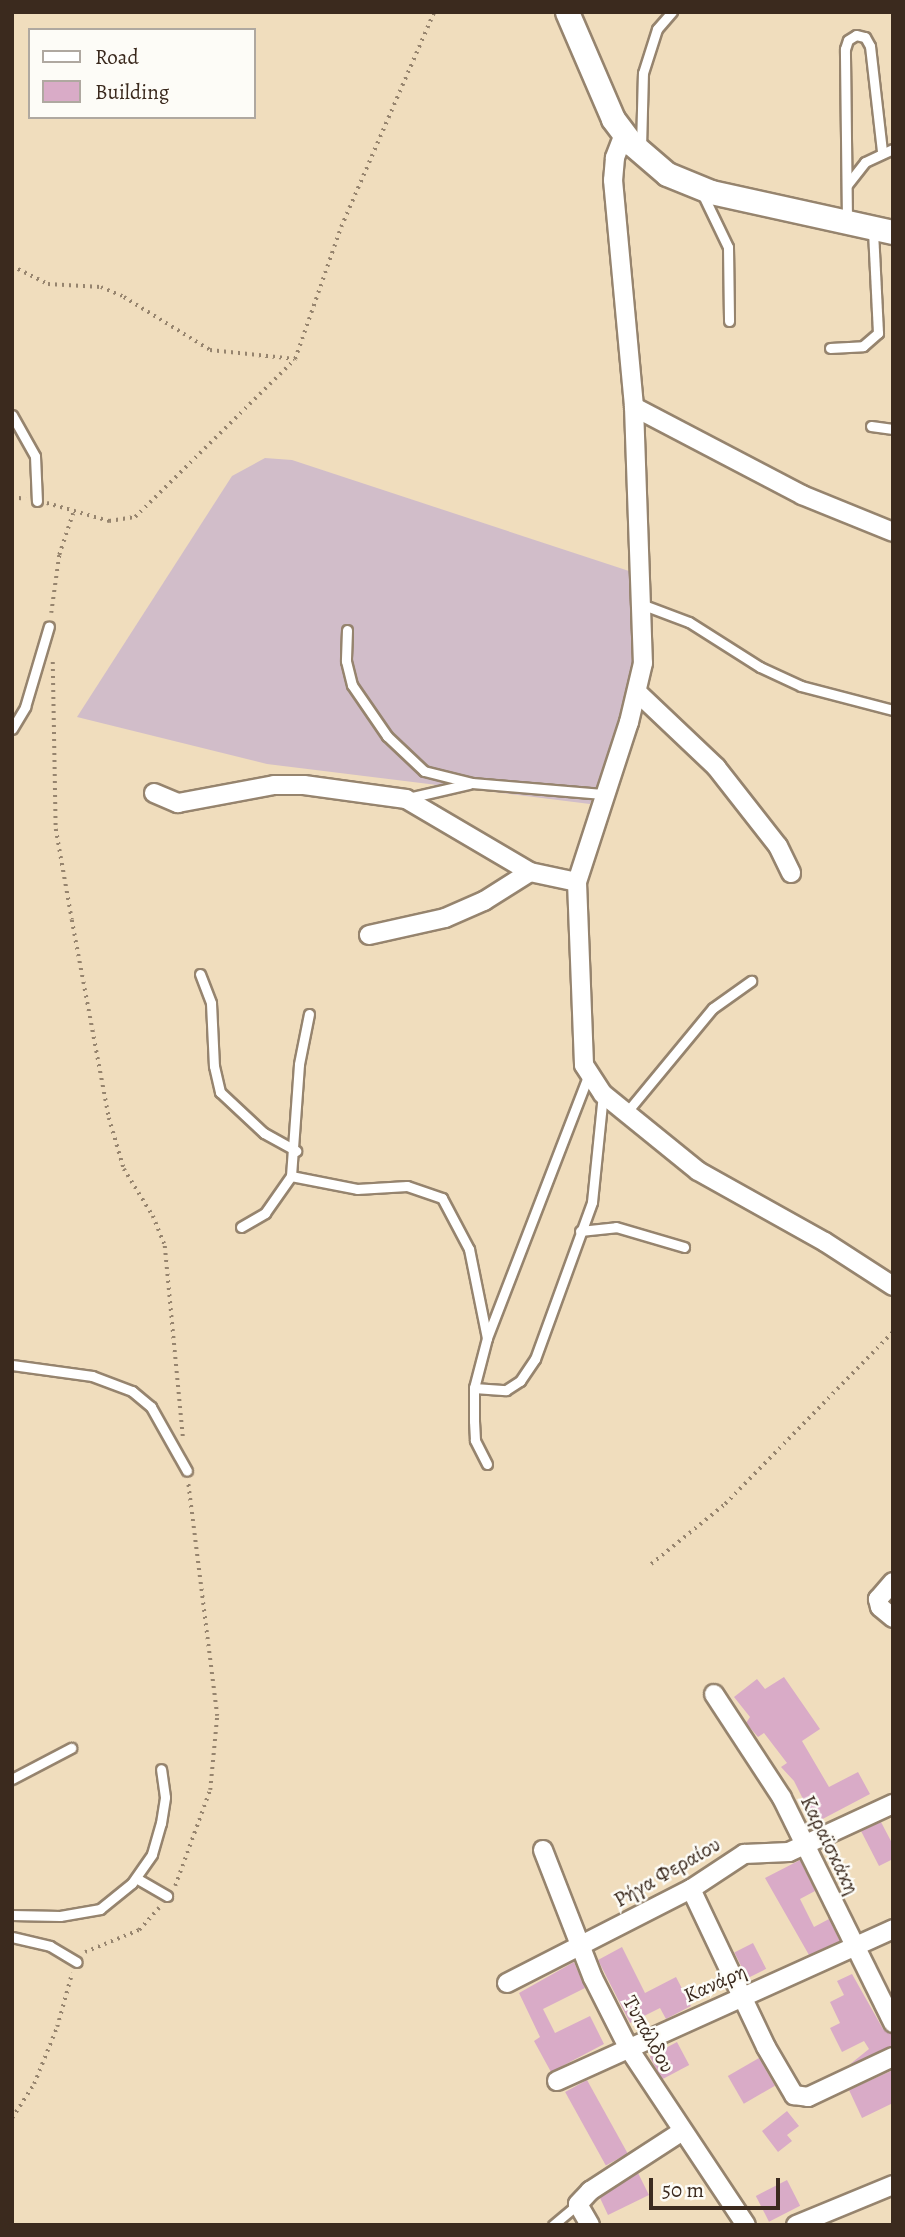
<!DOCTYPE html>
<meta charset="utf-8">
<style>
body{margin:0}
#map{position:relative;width:905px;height:2237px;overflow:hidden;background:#f0ddbd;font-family:Alegreya,serif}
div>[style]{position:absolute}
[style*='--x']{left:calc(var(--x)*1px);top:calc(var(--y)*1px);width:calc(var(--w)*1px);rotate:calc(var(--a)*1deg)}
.industrial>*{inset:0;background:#d1bdc9}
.building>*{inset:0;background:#d9abc7;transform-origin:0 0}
.path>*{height:3.5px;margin-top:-1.75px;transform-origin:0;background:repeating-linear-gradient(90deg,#96846e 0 2px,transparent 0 7px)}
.roads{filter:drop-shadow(2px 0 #96846e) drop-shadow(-2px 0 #96846e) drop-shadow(0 2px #96846e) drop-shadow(0 -2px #96846e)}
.lane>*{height:9px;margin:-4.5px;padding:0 4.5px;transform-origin:4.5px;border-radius:4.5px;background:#fff}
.street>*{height:18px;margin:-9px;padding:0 9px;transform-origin:9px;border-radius:9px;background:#fff}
.secondary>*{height:23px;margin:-11.5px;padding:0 11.5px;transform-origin:11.5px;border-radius:11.5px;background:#fff}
span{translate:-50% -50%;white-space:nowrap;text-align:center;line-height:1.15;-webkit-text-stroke:5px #fdfcf7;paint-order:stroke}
.street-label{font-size:21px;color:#3b2a1e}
.frame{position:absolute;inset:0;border:14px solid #3b2a1e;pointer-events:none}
.legend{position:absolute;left:28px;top:28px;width:228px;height:91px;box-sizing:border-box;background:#fdfcf7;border:2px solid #afa8a0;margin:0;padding:9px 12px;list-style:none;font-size:21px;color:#3b2a1e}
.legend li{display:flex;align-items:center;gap:14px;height:35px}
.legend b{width:35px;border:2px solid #afa8a0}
.scale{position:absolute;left:649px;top:2178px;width:131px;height:32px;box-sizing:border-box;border:4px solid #3b2a1e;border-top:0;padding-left:9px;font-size:21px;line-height:24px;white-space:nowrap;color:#3b2a1e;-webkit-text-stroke:5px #fdfcf7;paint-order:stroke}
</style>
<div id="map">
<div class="industrial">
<div style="clip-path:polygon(265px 458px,292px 460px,629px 571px,635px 638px,627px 707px,590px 804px,267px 764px,77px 717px,232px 476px)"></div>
</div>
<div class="building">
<div style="clip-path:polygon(784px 1677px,820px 1729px,802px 1741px,829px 1787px,858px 1772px,870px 1794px,815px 1823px,794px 1781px,781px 1767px,787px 1763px,764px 1733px,758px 1737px,746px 1723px,750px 1717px,734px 1697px,757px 1679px,765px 1689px)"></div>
<div style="clip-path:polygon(881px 1822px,893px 1845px,893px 1859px,879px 1866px,861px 1831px)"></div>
<div style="clip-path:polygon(800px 1860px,815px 1891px,800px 1899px,814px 1927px,829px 1919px,840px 1941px,809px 1955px,765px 1878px)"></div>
<div style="left:753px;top:1943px;width:29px;height:21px;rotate:63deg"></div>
<div style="clip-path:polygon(622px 1947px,645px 1993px,676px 1977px,691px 2006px,666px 2019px,660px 2008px,630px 2023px,598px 1960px)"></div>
<div style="clip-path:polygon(574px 1962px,585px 1988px,543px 2009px,555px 2033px,590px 2016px,604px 2044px,551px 2072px,534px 2041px,540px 2037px,519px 1993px)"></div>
<div style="clip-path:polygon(852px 1974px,883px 2029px,893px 2034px,893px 2046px,849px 2065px,869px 2049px,864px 2041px,842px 2052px,830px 2028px,840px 2023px,830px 2002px,844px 1995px,837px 1981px)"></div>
<div style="left:677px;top:2042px;width:26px;height:31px;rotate:62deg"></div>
<div style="left:759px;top:2058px;width:32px;height:36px;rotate:60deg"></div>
<div style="clip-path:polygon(893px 2070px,893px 2103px,862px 2118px,849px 2090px)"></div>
<div style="left:587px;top:2080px;width:84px;height:25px;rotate:61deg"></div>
<div style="clip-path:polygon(787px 2111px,799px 2126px,787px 2135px,792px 2141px,778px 2152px,762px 2131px)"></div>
<div style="clip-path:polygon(638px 2173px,649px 2195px,608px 2215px,600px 2198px)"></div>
<div style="left:787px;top:2180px;width:29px;height:35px;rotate:63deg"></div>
</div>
<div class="path">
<div style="--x:12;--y:266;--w:40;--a:26.6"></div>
<div style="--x:48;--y:284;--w:53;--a:3.2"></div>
<div style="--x:101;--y:287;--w:25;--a:23"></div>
<div style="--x:124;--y:297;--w:101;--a:31.6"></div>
<div style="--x:210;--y:350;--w:85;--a:6"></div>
<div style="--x:12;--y:497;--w:14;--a:8"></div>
<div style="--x:47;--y:503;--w:65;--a:16.2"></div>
<div style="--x:109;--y:521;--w:26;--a:-9"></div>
<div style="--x:135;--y:517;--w:225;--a:-44.6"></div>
<div style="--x:295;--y:359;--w:140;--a:-70.8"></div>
<div style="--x:341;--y:227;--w:234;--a:-66.6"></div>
<div style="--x:51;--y:613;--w:59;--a:-82.1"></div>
<div style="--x:59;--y:555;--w:44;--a:-71.6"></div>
<div style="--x:53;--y:662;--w:167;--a:89"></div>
<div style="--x:56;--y:829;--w:92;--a:80"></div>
<div style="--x:72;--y:920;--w:201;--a:79.4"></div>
<div style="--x:109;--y:1118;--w:53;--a:73.6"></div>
<div style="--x:124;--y:1169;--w:55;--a:58.3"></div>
<div style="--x:153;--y:1216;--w:32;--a:68"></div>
<div style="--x:165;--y:1246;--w:192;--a:84.6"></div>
<div style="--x:651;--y:1564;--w:95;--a:-39"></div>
<div style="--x:725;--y:1504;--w:240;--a:-45.7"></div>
<div style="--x:175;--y:1886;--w:102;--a:-70"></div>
<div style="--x:210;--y:1790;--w:74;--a:-84.6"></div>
<div style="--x:217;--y:1716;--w:235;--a:-97.1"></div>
<div style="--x:85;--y:1952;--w:58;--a:-22.2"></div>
<div style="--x:139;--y:1930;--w:31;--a:-48"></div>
<div style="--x:12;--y:2118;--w:40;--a:-57.1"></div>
<div style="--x:34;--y:2084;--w:61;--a:-68"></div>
<div style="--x:57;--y:2027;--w:56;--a:-74.5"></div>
</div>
<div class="roads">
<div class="lane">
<div style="--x:641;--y:148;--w:75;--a:-88.5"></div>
<div style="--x:643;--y:73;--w:46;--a:-72.3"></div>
<div style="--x:657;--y:29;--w:23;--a:-49"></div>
<div style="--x:847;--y:185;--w:29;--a:-52"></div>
<div style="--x:865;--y:162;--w:31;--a:-25"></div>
<div style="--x:702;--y:193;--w:60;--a:64.3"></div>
<div style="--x:728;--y:247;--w:74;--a:89.2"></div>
<div style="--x:847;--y:220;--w:171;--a:-90.7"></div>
<div style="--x:845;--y:49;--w:9;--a:-72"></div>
<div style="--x:848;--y:40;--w:9;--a:-32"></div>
<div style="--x:856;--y:35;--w:9;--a:13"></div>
<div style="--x:865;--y:37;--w:10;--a:61"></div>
<div style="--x:870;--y:46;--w:107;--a:83.5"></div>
<div style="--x:830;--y:348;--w:33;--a:-3"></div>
<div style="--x:863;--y:346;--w:20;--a:-41"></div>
<div style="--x:878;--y:333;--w:104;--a:-92.8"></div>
<div style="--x:12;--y:415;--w:47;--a:60.7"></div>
<div style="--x:35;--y:456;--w:45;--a:87.5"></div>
<div style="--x:871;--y:426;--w:22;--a:8"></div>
<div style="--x:641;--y:604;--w:51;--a:20.6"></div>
<div style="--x:689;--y:622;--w:84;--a:32.4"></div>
<div style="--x:760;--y:667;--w:45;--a:24.9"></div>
<div style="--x:801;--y:686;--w:95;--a:14.6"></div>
<div style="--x:347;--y:630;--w:31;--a:92"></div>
<div style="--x:346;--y:661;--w:25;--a:76"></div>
<div style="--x:352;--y:685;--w:62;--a:55.5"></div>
<div style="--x:387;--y:736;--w:51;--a:43.4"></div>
<div style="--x:424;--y:771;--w:49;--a:14"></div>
<div style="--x:472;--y:783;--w:131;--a:4.8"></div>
<div style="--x:12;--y:729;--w:26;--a:-59"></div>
<div style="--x:25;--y:707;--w:84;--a:-73.5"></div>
<div style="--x:408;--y:798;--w:63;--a:-12.9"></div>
<div style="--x:200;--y:974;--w:31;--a:69"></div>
<div style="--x:211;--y:1003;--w:63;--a:87.3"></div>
<div style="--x:214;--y:1066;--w:27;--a:77"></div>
<div style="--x:220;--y:1092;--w:60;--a:43"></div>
<div style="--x:264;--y:1133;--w:37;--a:29"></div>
<div style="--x:626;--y:1113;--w:136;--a:-50.4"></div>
<div style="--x:713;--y:1008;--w:47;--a:-35.4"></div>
<div style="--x:291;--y:1176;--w:67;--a:11.1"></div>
<div style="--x:357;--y:1189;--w:50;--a:-3.4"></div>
<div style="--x:407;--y:1186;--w:37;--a:19"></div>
<div style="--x:442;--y:1198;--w:58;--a:62.1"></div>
<div style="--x:469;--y:1249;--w:91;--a:78.6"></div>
<div style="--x:241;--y:1227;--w:28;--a:-30"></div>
<div style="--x:265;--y:1213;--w:45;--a:-54.9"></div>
<div style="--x:291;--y:1176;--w:112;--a:-85.9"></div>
<div style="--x:299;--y:1064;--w:51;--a:-78.7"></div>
<div style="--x:580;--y:1231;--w:36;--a:-6"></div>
<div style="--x:616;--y:1227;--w:71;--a:16.4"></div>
<div style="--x:12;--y:1365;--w:81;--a:7.8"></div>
<div style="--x:92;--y:1376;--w:43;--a:20.6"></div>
<div style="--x:132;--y:1391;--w:25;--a:40"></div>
<div style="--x:151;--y:1407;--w:73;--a:60.6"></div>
<div style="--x:474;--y:1388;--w:32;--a:4"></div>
<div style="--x:506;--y:1390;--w:17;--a:-33"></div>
<div style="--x:520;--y:1381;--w:27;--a:-56"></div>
<div style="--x:535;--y:1359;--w:167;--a:-70"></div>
<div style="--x:592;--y:1202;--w:109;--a:-84.2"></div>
<div style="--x:487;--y:1464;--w:27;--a:-117"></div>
<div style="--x:475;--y:1440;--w:19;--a:-93"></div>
<div style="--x:474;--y:1421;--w:33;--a:-90"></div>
<div style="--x:474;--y:1388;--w:52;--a:-75.4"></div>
<div style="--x:487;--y:1338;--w:281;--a:-68.9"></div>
<div style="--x:12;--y:1779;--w:67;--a:-27.7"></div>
<div style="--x:136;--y:1878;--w:36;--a:30"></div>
<div style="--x:12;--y:1915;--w:48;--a:1.2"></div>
<div style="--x:60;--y:1916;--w:41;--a:-9.9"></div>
<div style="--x:100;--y:1909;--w:41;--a:-39.1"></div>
<div style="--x:132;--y:1883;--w:35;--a:-55"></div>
<div style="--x:152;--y:1854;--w:32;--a:-74"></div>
<div style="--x:161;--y:1823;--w:26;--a:-81"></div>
<div style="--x:165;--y:1797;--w:28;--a:-98"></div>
<div style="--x:12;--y:1937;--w:39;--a:13"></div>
<div style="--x:50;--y:1946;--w:31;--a:31"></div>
<div style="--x:553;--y:2225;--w:33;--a:-40"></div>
</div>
<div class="street">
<div style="--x:624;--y:134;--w:26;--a:111"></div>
<div style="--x:615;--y:158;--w:22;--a:95"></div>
<div style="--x:613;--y:180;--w:228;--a:84.7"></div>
<div style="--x:634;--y:407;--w:256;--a:88"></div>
<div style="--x:643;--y:663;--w:61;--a:103.3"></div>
<div style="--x:629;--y:722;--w:168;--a:108"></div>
<div style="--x:577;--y:882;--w:183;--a:87.8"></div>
<div style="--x:584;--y:1065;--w:35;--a:57"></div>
<div style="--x:603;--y:1094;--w:122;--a:39"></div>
<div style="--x:698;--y:1171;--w:145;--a:29.2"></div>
<div style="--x:825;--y:1242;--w:81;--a:32.9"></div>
<div style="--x:634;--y:407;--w:190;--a:27.6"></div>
<div style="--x:802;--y:495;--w:98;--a:22.1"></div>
<div style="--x:638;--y:693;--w:108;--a:43.5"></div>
<div style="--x:716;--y:767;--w:100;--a:51.9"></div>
<div style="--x:778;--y:846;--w:30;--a:64"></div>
<div style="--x:154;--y:793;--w:26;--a:23"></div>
<div style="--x:178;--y:803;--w:98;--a:-10.6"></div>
<div style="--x:274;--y:785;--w:30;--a:0"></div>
<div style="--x:304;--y:785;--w:103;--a:7.8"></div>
<div style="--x:406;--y:799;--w:144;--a:30.5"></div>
<div style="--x:530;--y:872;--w:48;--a:12"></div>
<div style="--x:369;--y:935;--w:78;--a:-12.6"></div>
<div style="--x:445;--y:918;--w:43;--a:-23.6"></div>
<div style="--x:484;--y:901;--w:54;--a:-32.2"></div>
<div style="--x:893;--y:1582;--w:23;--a:131"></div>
<div style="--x:878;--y:1599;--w:8;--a:76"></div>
<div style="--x:880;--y:1607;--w:17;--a:40"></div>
<div style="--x:714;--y:1694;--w:124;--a:56.8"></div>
<div style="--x:782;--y:1798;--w:251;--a:63.7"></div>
<div style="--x:543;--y:1850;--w:137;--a:68.7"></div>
<div style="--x:593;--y:1978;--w:80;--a:63.1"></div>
<div style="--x:629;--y:2049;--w:211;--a:56.4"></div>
<div style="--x:691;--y:1889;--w:175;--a:64.6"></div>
<div style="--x:766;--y:2047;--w:56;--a:59.7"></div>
<div style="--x:794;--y:2095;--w:14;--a:8"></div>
<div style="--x:808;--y:2097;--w:94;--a:-25.2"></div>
<div style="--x:507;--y:1983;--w:207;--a:-27.1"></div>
<div style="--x:691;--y:1889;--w:64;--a:-33.4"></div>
<div style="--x:744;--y:1854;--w:45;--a:-2.5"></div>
<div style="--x:789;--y:1852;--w:115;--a:-24.8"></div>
<div style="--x:557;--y:2081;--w:369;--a:-24.3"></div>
<div style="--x:590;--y:2225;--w:24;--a:-120"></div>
<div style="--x:578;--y:2204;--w:18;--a:-47"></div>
<div style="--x:590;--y:2191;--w:108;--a:-33"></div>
<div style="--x:796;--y:2225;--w:105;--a:-22.4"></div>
</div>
<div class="secondary">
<div style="--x:567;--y:12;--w:116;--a:66.7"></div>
<div style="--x:613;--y:119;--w:31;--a:53"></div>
<div style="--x:632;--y:144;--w:46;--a:40.6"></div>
<div style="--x:667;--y:174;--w:48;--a:22.2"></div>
<div style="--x:711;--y:192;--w:186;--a:12.4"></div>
</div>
</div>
<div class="street-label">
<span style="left:830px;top:1845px;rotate:64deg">Καραϊσκάκη</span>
<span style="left:667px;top:1872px;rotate:-30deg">Ρήγα Φεραίου</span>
<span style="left:715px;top:1983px;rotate:-24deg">Κανάρη</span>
<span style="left:649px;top:2034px;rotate:61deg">Τυπάλδου</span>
</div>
<div class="frame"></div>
<ul class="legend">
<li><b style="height:9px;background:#fff"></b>Road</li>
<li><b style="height:19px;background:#d9abc7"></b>Building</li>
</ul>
<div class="scale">50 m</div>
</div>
